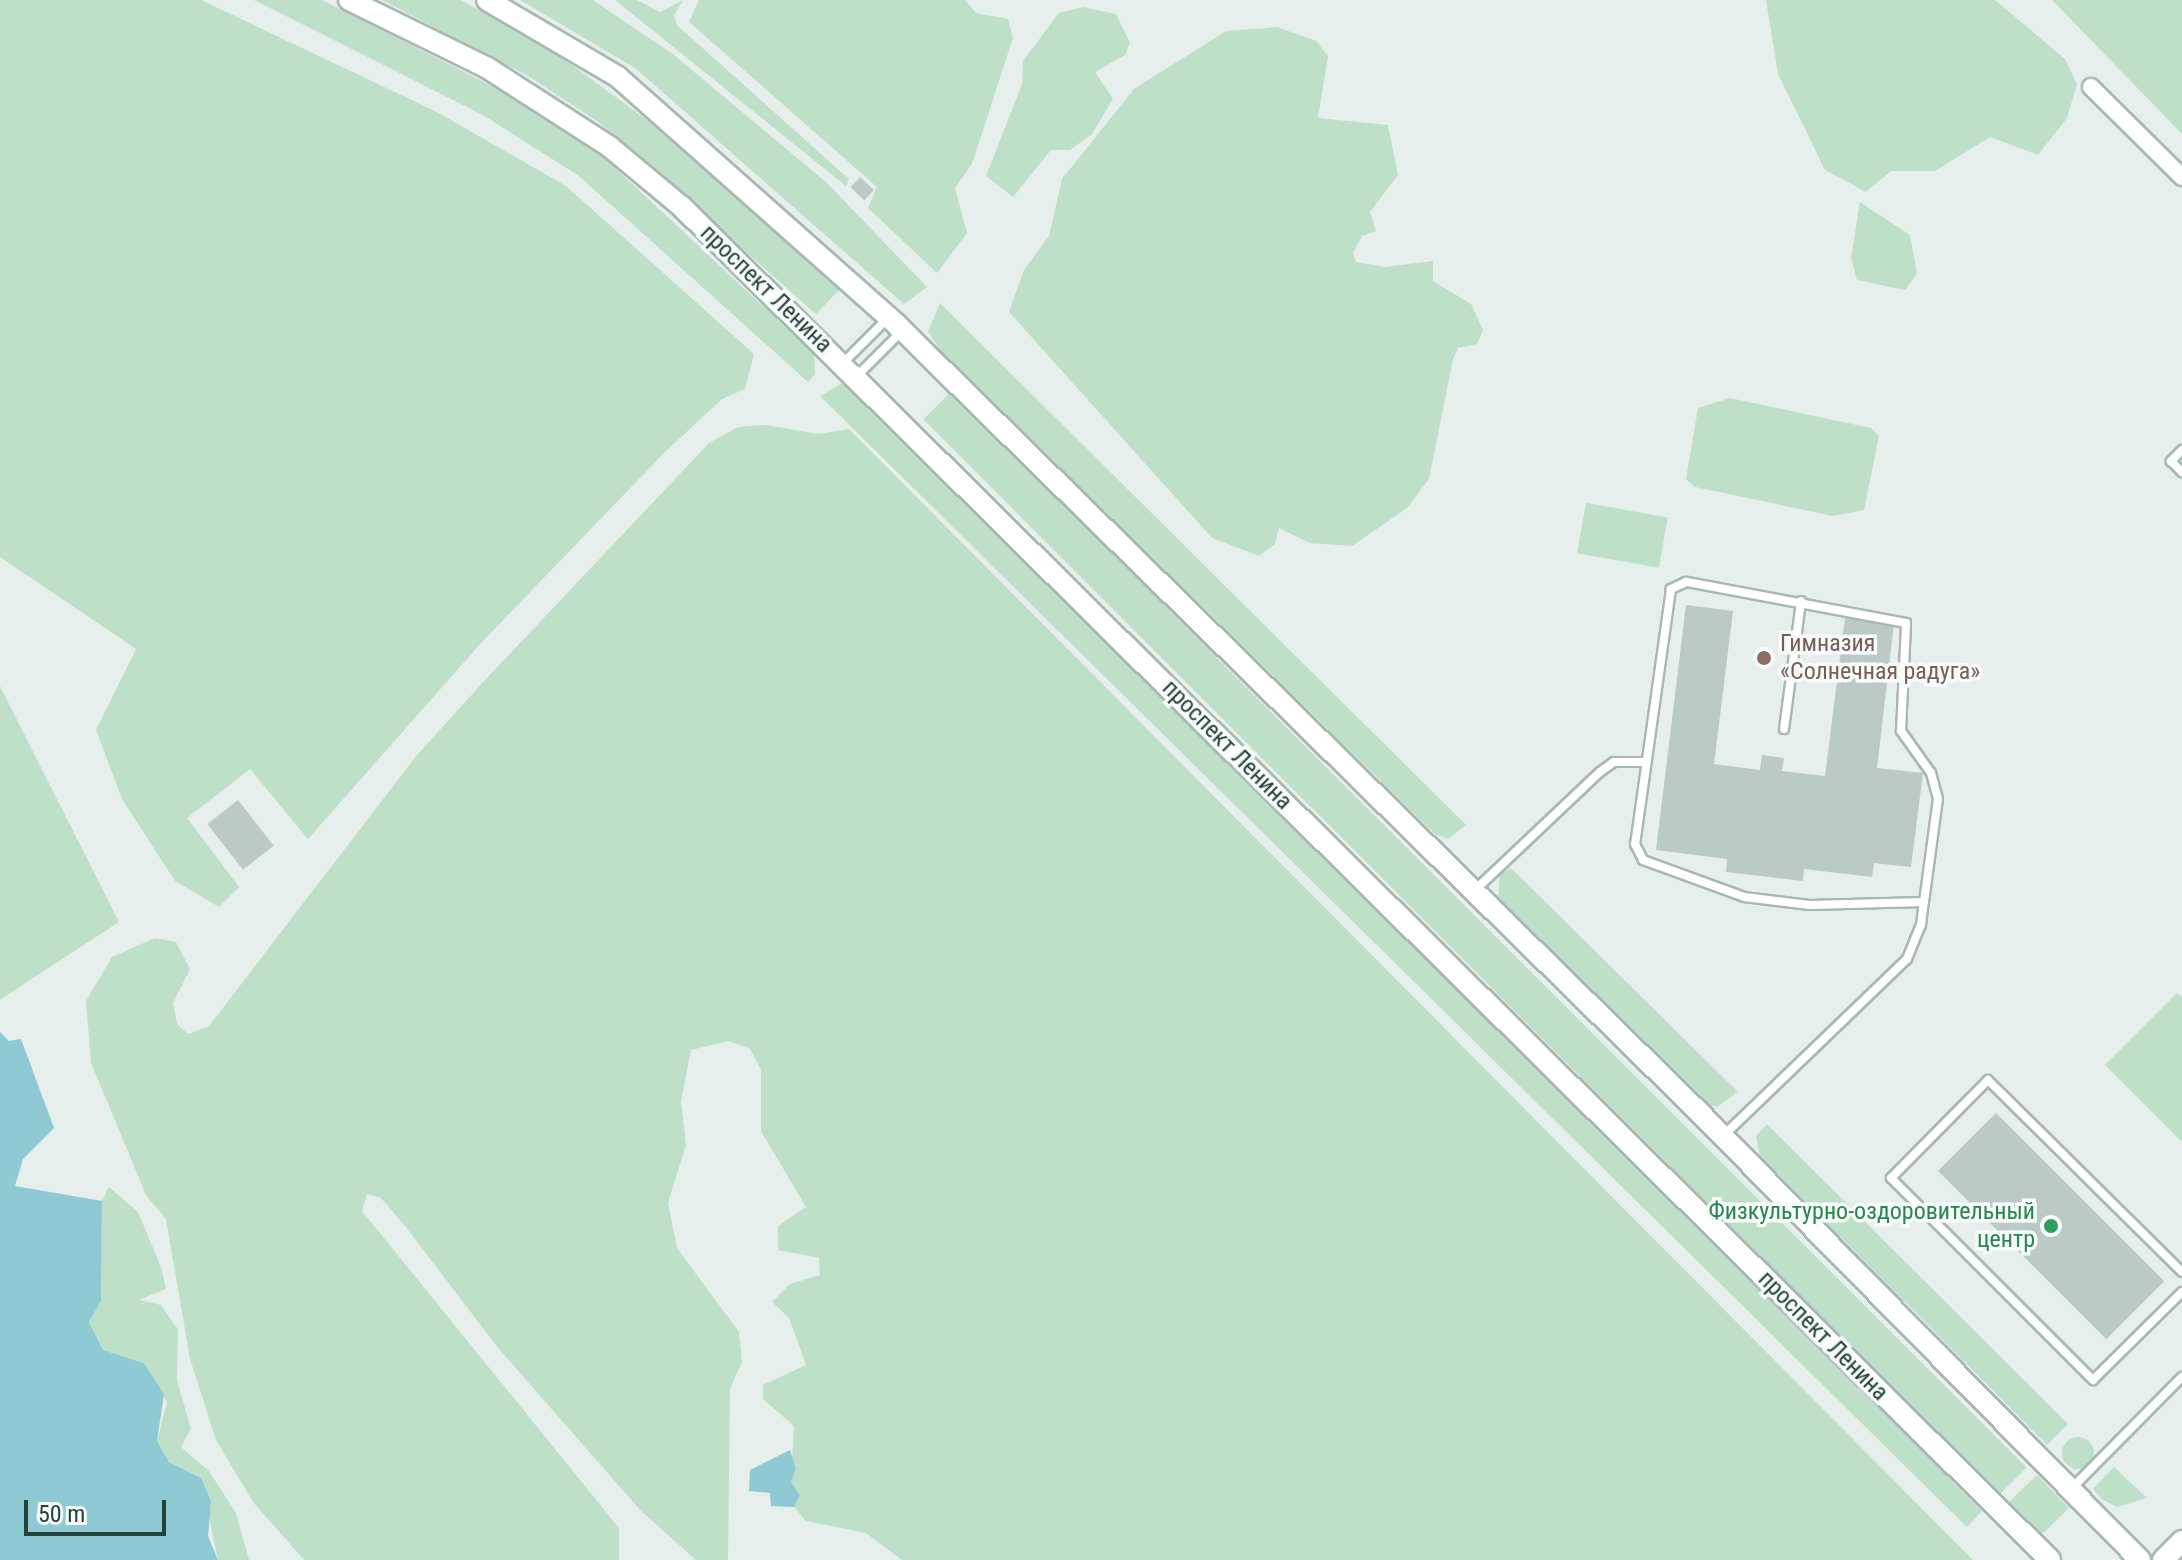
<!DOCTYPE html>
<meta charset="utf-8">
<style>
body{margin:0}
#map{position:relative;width:2182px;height:1560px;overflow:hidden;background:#e6efeb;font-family:"Roboto Condensed",sans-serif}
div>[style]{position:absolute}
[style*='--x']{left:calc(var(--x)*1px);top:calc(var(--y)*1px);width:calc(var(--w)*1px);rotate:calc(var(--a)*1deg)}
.green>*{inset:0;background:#bfe0c8;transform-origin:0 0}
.round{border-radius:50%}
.water>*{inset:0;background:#8ec9d4}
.building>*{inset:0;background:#bbcac4;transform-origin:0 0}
.roads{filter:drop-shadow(2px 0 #a8b8b2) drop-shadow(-2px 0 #a8b8b2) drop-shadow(0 2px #a8b8b2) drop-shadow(0 -2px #a8b8b2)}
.service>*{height:8px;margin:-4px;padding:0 4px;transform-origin:4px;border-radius:4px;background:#fff}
.minor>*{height:16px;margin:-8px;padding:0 8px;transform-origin:8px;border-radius:8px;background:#fff}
.tertiary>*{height:20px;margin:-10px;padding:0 10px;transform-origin:10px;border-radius:10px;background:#fff}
.dots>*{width:22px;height:22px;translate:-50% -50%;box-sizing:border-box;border:4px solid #f7fbf9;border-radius:50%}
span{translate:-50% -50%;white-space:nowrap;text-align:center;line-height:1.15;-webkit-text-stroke:7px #f7fbf9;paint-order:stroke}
.street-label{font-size:24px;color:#24423a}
.education-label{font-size:24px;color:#785e54}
.left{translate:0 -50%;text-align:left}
.leisure-label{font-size:24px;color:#27864d}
.right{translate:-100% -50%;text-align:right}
.scale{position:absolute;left:24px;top:1500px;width:142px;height:36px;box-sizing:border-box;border:4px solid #24423a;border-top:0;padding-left:10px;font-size:24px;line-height:28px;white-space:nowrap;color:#24423a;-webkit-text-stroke:6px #f7fbf9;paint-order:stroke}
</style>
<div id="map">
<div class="green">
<div style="clip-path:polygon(0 0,201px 0,437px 112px,566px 186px,754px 354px,745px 389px,722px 399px,665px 452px,481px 643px,308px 839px,250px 769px,187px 818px,239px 887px,219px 907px,175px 881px,122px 799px,96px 730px,136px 649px,0 557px)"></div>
<div style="clip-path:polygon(254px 0,322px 0,498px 89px,597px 151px,814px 354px,815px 374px,808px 382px,579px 176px,483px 115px)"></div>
<div style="clip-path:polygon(382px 0,460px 0,546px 46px,688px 150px,841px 288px,816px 314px,600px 123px,528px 76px)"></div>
<div style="clip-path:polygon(520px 0,593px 0,674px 55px,827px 183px,927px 287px,904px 304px,635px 68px)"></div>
<div style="clip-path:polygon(615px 0,637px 0,660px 12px,683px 0,674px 16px,678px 26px,849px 179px,846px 186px)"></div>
<div style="clip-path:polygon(699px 0,965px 0,976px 13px,1008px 19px,1013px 38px,972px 164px,955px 188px,967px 233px,937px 273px,868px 208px,877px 187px,689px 22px)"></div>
<div style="clip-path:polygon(1766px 0,1995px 0,2065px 59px,2077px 84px,2067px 118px,2038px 155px,1990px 137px,1935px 171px,1891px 171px,1866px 192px,1825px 170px,1778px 74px)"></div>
<div style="clip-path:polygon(2052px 0,2182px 0,2182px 134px)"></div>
<div style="clip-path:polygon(1083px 7px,1116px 14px,1130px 43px,1125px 55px,1095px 72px,1113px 99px,1092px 134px,1070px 150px,1051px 150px,1013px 197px,986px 176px,1022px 84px,1023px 61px,1059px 13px)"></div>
<div style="clip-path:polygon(1277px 27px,1316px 41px,1328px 56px,1318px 118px,1388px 125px,1398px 175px,1370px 212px,1376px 231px,1362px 236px,1353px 253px,1356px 262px,1385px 267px,1433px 261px,1433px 281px,1471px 304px,1483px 330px,1477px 344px,1458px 348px,1453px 359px,1429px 479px,1407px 508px,1352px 546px,1310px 543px,1279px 528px,1275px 544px,1259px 556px,1212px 538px,1009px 312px,1024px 270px,1049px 236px,1062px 179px,1134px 89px,1226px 31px)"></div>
<div style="clip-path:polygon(1860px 202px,1910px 235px,1917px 274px,1905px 290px,1857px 280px,1851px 258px)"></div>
<div style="clip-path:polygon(940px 303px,1466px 825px,1448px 839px,1435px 834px,941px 351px,928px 332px)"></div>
<div style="clip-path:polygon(842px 383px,858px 391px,1982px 1511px,1967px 1527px,820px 396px)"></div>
<div style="left:951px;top:392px;width:1521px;height:39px;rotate:45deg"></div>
<div style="clip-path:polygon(1730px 398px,1871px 428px,1879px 436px,1864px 510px,1833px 516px,1695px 487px,1686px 479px,1698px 408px)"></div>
<div style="clip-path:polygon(765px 425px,819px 434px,849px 429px,1973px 1560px,902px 1560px,866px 1533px,806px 1521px,794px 1507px,800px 1495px,791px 1482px,794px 1426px,763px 1399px,763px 1385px,806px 1365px,789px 1318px,772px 1302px,790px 1284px,820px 1275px,819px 1258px,778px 1250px,778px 1226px,806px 1207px,761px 1131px,761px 1070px,750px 1049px,728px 1041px,691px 1050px,681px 1101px,686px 1145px,668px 1203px,677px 1248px,739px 1332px,742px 1362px,730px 1389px,728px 1560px,696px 1560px,641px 1511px,499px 1349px,405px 1226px,381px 1198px,367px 1194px,362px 1211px,619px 1528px,619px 1560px,304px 1560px,253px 1502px,216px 1440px,190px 1359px,166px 1219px,146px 1195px,91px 1063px,86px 1001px,112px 957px,155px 938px,176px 942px,190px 969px,173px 1003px,177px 1024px,188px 1034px,209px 1026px,417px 755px,486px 679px,709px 443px,738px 427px)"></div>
<div style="left:1586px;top:503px;width:83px;height:51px;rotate:10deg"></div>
<div style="clip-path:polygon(0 686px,119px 922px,1px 999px,0 999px)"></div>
<div style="clip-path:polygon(1511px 868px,1738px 1092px,1717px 1107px,1707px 1104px,1498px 897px,1500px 875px)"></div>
<div style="clip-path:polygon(2177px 993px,2182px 997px,2182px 1142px,2105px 1065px)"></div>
<div style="clip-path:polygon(1767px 1124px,2068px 1424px,2047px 1445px,1760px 1156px,1756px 1136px)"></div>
<div style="clip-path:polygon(109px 1187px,138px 1212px,161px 1267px,166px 1289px,139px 1300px,161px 1305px,178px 1330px,177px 1380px,191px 1429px,181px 1447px,209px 1471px,236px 1513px,249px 1560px,218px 1560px,201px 1478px,169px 1462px,157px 1441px,167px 1402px,144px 1363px,103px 1350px,89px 1322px,101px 1301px,102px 1201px)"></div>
<div class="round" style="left:2062px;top:1437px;width:32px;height:32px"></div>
<div style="clip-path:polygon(2114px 1467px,2147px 1498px,2118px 1507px,2103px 1500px,2093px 1489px)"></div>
<div style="left:2037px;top:1475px;width:46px;height:39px;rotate:46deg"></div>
</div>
<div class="water">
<div style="clip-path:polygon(0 1032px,9px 1041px,21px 1039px,54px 1128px,23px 1159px,15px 1186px,102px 1201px,101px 1301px,89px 1322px,103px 1350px,144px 1363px,164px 1394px,157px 1441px,169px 1462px,201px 1478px,211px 1501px,208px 1536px,218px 1560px,0 1560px)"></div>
<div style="clip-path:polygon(790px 1450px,796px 1469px,791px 1482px,800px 1495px,794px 1507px,771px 1506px,770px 1493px,749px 1491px,750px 1470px)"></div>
</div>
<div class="building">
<div style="left:860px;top:177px;width:19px;height:14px;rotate:43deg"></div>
<div style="clip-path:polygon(1686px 605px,1733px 611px,1714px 764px,1760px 770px,1762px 755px,1784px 758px,1782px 771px,1825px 776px,1845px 618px,1894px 624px,1877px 768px,1923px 773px,1911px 867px,1874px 863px,1872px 877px,1804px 869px,1803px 881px,1726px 872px,1727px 859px,1656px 850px)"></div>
<div style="left:238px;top:800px;width:58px;height:39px;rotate:52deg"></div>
<div style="left:1996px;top:1113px;width:238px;height:82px;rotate:45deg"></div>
</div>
<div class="roads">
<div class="service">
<div style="--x:843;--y:363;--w:62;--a:-45"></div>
<div style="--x:856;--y:377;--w:65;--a:-45"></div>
<div style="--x:2182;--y:450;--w:16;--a:135"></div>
<div style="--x:2171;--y:461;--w:16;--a:45"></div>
<div style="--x:1784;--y:729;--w:129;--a:-82.4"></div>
<div style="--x:1474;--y:891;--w:173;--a:-43.4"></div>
<div style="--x:1600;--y:772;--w:17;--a:-36"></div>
<div style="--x:1614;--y:762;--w:32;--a:0"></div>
<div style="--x:1723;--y:1136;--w:255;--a:-43.9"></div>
<div style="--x:1907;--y:959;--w:37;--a:-68"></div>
<div style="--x:1921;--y:925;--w:23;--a:-83"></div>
<div style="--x:1924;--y:902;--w:104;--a:-82.3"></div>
<div style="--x:1938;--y:799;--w:27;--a:-105"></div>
<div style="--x:1931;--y:773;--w:52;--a:-125.5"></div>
<div style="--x:1901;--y:731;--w:108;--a:-87.3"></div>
<div style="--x:1906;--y:623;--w:224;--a:-169.4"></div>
<div style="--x:1686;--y:582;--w:17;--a:155"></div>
<div style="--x:1671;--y:589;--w:258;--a:98"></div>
<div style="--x:1635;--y:844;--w:18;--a:63"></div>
<div style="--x:1643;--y:860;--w:108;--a:20.1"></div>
<div style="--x:1744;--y:897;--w:66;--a:6.9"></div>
<div style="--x:1810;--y:905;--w:114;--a:-1.5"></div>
<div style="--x:2182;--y:1272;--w:273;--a:-135.3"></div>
<div style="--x:1988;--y:1080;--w:138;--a:134.7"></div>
<div style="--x:1891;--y:1178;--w:286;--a:45"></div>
<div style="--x:2093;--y:1380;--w:125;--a:-44.7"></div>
<div style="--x:2070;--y:1490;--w:159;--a:-45.3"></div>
</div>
<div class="minor">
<div style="--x:2091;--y:87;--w:128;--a:44.7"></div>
</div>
<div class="tertiary">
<div style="--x:349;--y:0;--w:153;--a:26.1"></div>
<div style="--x:486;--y:67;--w:148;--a:32.8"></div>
<div style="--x:610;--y:147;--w:94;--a:39.8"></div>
<div style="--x:682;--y:207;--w:1924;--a:44.68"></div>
<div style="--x:487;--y:0;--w:152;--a:30.4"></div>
<div style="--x:618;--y:77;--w:373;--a:41.6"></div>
<div style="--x:897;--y:325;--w:1119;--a:44.46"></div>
<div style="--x:1696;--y:1109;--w:633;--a:45.45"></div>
<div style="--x:2163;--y:1560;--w:27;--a:-45"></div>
</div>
</div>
<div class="dots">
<div style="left:1764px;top:658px;background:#8d6e63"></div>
<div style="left:2051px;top:1226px;background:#2e9e5b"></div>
</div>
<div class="street-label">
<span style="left:766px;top:289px;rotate:44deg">проспект Ленина</span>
<span style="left:1227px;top:745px;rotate:45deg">проспект Ленина</span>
<span style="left:1823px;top:1336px;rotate:45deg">проспект Ленина</span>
</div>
<div class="education-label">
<span class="left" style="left:1780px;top:658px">Гимназия<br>«Солнечная радуга»</span>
</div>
<div class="leisure-label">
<span class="right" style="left:2035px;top:1226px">Физкультурно-оздоровительный<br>центр</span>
</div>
<div class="scale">50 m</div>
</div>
